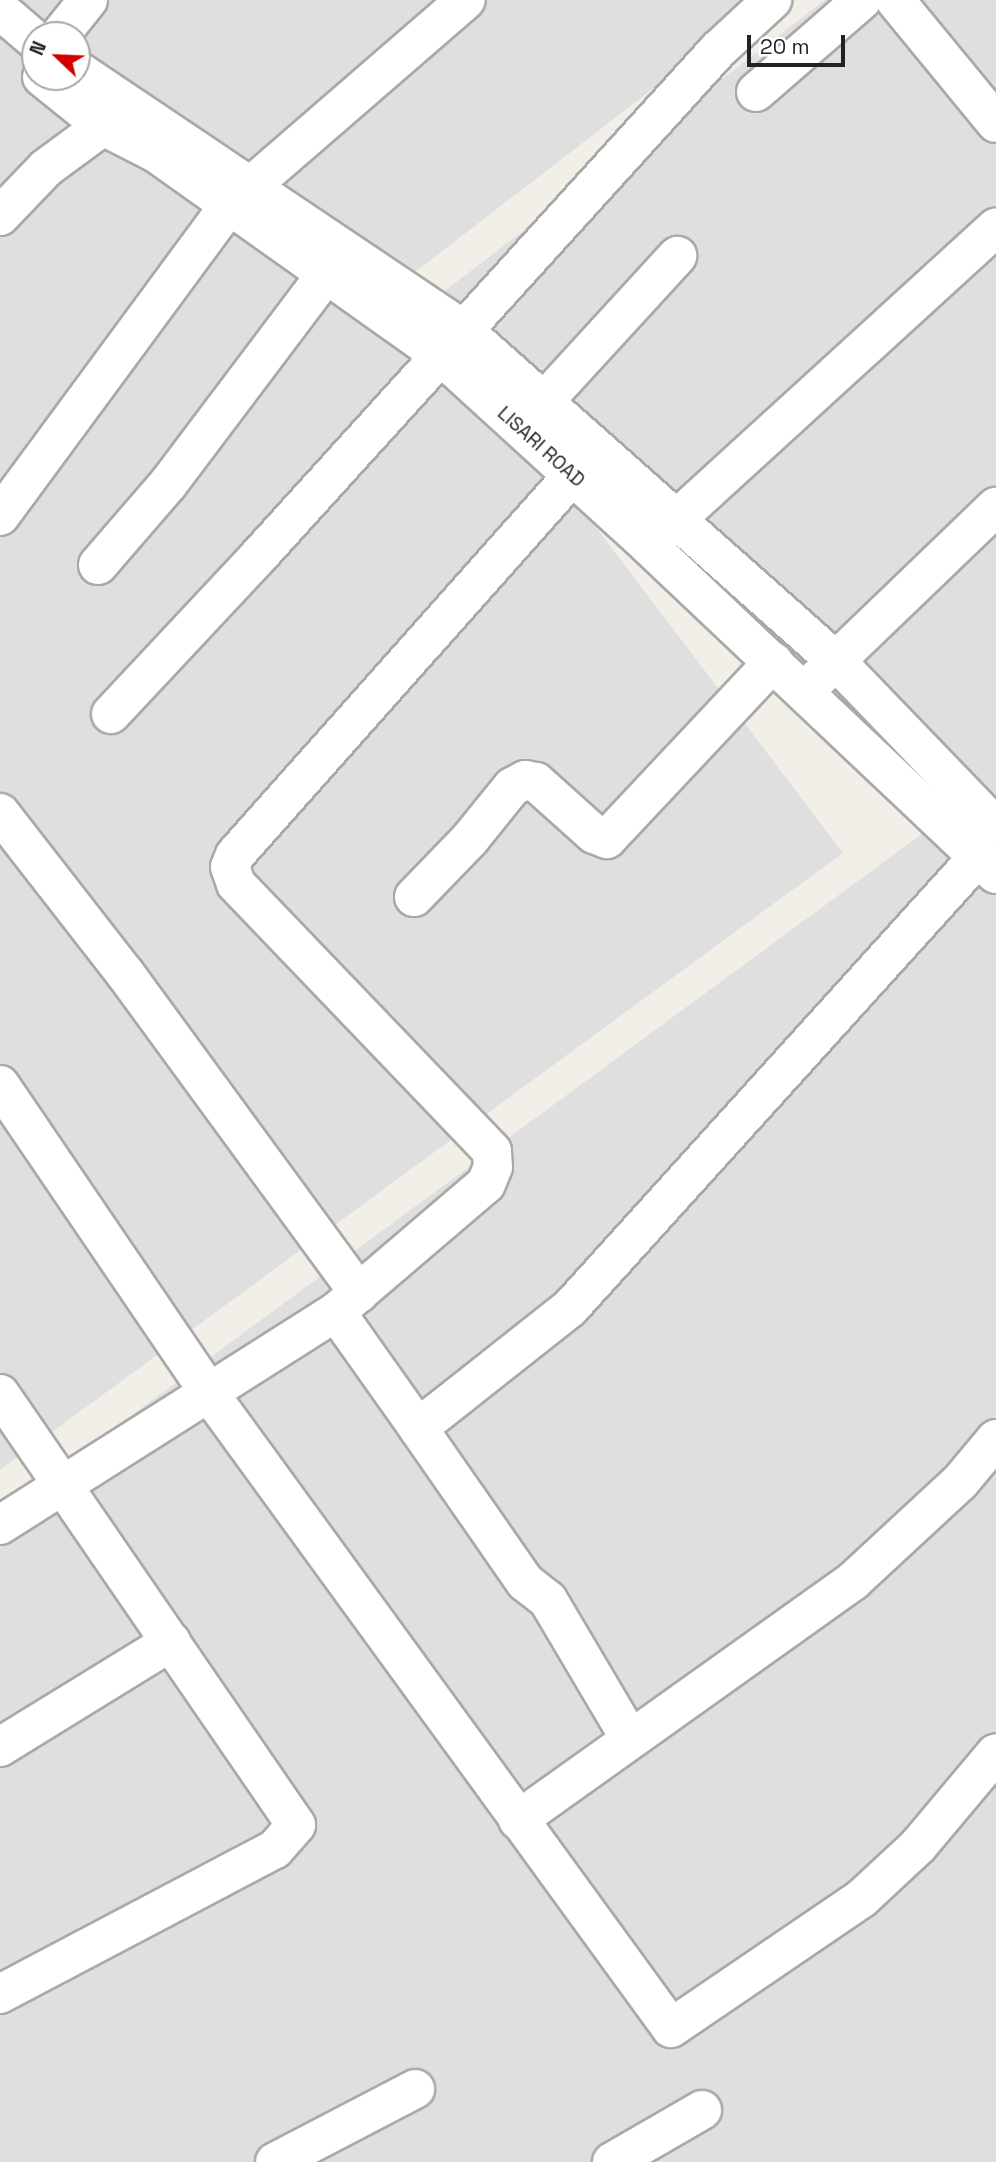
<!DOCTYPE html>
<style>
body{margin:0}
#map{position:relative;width:996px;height:2162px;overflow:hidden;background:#f2efe9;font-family:"Space Grotesk",sans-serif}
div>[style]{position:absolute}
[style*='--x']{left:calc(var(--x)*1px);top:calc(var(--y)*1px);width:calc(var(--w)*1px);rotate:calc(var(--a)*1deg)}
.residential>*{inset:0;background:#e0dfdf}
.roads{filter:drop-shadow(2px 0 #a9a9a9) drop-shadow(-2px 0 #a9a9a9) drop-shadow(0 2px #a9a9a9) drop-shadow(0 -2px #a9a9a9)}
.minor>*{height:38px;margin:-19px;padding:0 19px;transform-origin:19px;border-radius:19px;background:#fff}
span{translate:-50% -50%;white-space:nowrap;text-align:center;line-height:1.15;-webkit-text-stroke:5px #fff;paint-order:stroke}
.street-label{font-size:19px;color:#222}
.north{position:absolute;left:21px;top:21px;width:70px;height:70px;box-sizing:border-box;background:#fff;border:2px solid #a7a7a7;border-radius:50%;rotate:293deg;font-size:19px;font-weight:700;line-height:28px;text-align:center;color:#222}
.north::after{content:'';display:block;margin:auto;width:24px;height:32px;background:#d40000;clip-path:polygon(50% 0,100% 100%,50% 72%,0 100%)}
.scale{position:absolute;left:747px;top:35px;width:98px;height:32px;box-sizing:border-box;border:4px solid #222;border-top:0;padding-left:9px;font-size:21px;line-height:24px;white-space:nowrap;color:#222;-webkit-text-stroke:5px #fff;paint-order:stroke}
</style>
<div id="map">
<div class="residential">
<div style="clip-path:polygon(evenodd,0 0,768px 0,371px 306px,520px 427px,843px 853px,0 1470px,0 0,35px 35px,77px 35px,77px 77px,35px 77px,35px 35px)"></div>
<div style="clip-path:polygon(825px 0,996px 0,996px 2162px,0 2162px,0 1512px,972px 797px,421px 309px)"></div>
</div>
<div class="roads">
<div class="minor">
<div style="--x:895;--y:0;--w:159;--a:50.6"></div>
<div style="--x:0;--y:10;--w:46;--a:40.6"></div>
<div style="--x:60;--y:35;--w:45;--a:-51.3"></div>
<div style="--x:77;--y:70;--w:464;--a:33.9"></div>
<div style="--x:462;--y:329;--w:502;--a:41.61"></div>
<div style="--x:837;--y:662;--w:229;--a:46.1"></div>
<div style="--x:42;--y:77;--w:78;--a:38.8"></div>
<div style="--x:103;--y:126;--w:59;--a:27"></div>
<div style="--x:156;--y:153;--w:347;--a:35.4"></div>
<div style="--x:439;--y:354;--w:283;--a:42.4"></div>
<div style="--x:648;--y:545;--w:479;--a:43.4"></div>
<div style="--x:756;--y:92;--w:140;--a:-41"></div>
<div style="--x:0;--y:216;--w:66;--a:-46.2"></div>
<div style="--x:46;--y:168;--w:71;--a:-36.4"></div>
<div style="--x:526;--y:421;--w:224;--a:-47.5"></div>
<div style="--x:0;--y:516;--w:386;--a:-53.6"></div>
<div style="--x:229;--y:205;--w:313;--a:-40.9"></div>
<div style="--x:657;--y:537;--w:459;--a:-42.4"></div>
<div style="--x:98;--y:565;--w:107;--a:-49.2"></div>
<div style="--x:168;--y:484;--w:263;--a:-53"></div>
<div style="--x:818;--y:678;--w:247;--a:-43.9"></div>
<div style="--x:111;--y:714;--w:214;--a:-46.9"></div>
<div style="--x:257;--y:558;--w:686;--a:-47.78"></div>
<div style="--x:718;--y:50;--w:74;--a:-42.8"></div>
<div style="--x:0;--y:813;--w:202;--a:52.1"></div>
<div style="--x:124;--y:972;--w:398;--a:53.8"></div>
<div style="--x:414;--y:897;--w:81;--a:-46"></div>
<div style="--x:470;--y:839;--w:67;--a:-51.1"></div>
<div style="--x:512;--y:787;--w:15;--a:-28"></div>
<div style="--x:525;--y:780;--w:11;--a:10"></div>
<div style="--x:536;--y:782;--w:78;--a:41.9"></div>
<div style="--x:594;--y:834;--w:14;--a:21"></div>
<div style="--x:607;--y:839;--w:243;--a:-46.8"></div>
<div style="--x:0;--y:1085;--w:372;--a:55.8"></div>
<div style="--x:209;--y:1393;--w:785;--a:53.96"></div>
<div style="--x:671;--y:2028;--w:230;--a:-34.2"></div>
<div style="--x:861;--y:1899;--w:78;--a:-42.9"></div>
<div style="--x:918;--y:1846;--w:121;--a:-50"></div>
<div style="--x:336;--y:1312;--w:197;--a:-40.5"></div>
<div style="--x:486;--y:1184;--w:18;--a:-68"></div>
<div style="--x:493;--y:1167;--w:16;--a:-94"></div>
<div style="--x:492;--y:1151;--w:370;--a:-133.8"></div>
<div style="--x:236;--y:884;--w:18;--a:-109"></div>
<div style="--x:230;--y:867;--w:13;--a:-67"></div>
<div style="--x:235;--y:855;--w:509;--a:-48.35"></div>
<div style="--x:0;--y:1394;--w:523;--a:55.52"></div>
<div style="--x:296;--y:1825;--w:32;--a:131"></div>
<div style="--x:275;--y:1849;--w:311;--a:152.2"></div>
<div style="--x:418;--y:1428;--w:188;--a:55.2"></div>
<div style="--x:525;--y:1582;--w:29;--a:38"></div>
<div style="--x:548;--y:1600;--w:159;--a:59.4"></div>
<div style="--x:0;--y:1525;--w:398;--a:-32.4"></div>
<div style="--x:336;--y:1312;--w:142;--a:54.7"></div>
<div style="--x:418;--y:1428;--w:194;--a:-38.3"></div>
<div style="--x:570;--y:1308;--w:610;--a:-47.86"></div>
<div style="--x:0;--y:1747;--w:201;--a:-31.6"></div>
<div style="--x:518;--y:1820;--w:412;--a:-35.5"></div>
<div style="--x:853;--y:1581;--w:146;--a:-42.8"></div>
<div style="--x:960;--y:1482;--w:56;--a:-50.1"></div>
<div style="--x:275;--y:2162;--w:158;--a:-27.5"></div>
<div style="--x:612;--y:2162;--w:104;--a:-30"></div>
</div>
</div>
<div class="street-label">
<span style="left:541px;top:447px;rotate:42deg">LISARI ROAD</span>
</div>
<div class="north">N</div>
<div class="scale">20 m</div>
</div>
